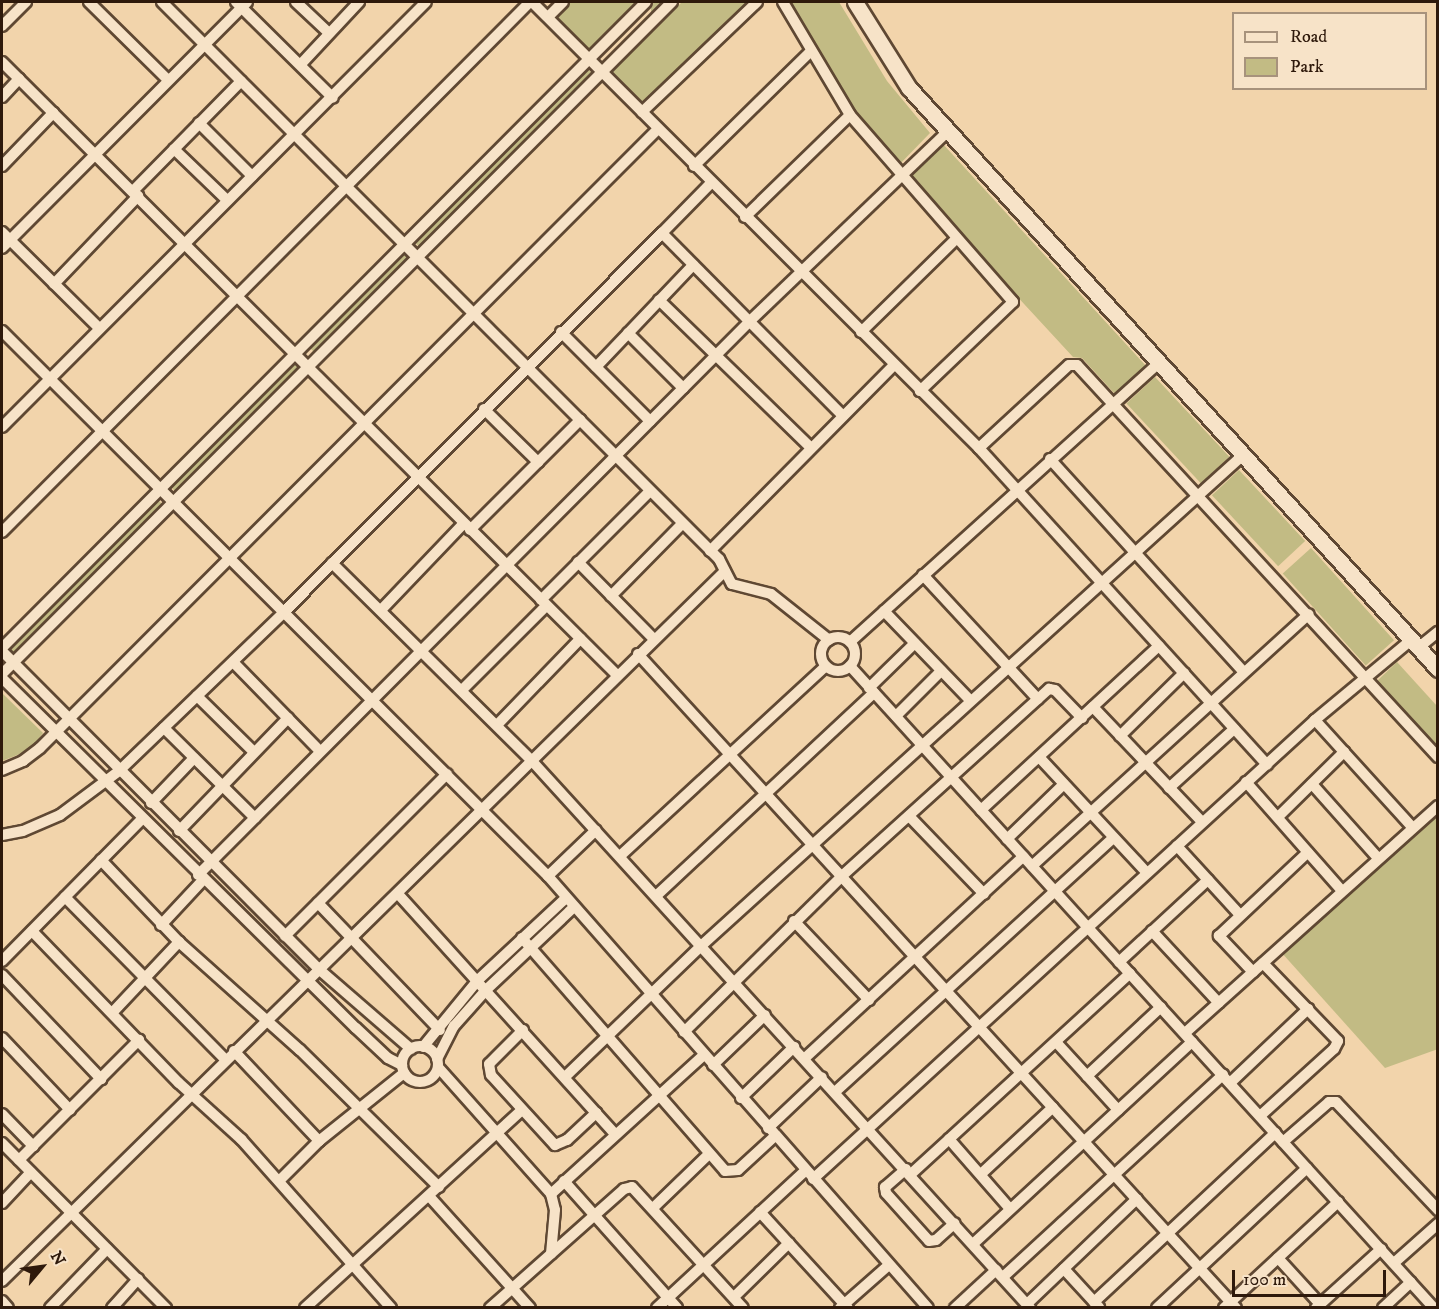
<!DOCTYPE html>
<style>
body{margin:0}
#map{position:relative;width:1439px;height:1309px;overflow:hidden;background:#f2d4ab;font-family:"IM FELL DW Pica",serif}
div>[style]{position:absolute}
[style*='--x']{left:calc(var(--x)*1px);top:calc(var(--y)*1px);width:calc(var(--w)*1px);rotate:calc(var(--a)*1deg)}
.green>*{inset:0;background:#c2bb84;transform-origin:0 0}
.roads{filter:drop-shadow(2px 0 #5f4833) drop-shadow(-2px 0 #5f4833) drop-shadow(0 2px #5f4833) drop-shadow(0 -2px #5f4833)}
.street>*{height:10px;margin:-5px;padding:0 5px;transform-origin:5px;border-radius:5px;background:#f7e3c8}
.street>.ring{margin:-5px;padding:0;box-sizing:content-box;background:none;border:10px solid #f7e3c8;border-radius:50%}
.secondary>*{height:15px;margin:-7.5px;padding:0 7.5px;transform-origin:7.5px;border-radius:7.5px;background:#f7e3c8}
span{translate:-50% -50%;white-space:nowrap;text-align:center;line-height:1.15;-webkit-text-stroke:4.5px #f7e3c8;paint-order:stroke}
.frame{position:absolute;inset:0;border:3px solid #2e190b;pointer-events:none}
.legend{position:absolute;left:1232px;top:12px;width:195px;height:78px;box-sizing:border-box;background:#f7e3c8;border:2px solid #a7927c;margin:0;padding:8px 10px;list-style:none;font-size:18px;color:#2e190b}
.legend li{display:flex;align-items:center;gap:12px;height:30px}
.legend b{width:30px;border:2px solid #a7927c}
.north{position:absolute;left:12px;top:1237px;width:60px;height:60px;-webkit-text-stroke:4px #f7e3c8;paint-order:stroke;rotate:61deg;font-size:16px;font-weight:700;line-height:24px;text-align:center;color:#2e190b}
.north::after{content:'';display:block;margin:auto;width:21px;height:27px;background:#2e190b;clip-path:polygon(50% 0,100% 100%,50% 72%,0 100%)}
.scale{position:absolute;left:1232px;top:1270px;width:154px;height:27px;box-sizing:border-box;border:3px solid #2e190b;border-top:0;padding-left:8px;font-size:18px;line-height:21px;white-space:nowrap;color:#2e190b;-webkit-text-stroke:4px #f7e3c8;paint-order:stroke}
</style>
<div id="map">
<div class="green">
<div style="clip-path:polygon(568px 2px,640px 2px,591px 51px,555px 15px)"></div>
<div style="left:651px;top:2px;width:15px;height:78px"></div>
<div style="clip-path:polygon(682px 2px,749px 2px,644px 106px,611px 73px)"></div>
<div style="clip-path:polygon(789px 2px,839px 2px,887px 81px,930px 133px,897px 167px,858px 119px)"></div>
<div style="left:587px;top:68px;width:8px;height:245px;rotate:45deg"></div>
<div style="clip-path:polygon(942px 143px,1146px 366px,1115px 394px,1082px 358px,1073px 357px,906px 176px)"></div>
<div style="clip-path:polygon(401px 251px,408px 258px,314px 352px,308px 346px)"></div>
<div style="left:296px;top:356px;width:11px;height:181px;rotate:45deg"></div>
<div style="left:1155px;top:377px;width:109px;height:39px;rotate:47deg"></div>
<div style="left:1239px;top:470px;width:97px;height:37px;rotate:47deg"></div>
<div style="left:156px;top:498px;width:10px;height:219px;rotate:45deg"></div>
<div style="left:1311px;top:548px;width:124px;height:38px;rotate:48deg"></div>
<div style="clip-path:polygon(1397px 662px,1437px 706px,1437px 747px,1377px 681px)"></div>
<div style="clip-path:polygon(2px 693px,43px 733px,30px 750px,2px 761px)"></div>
<div style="clip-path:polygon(1437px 810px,1438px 1049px,1385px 1068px,1281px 952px)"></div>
</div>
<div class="roads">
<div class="street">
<div style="--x:89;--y:2;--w:111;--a:44.6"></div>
<div style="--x:162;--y:2;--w:788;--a:45"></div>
<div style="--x:719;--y:559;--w:28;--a:63"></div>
<div style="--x:732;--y:584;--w:40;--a:14.4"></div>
<div style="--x:771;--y:594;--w:74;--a:38.4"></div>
<div style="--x:236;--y:2;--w:136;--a:44.7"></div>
<div style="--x:296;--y:2;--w:45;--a:43.2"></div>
<div style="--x:532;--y:2;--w:631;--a:44.94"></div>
<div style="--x:979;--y:448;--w:428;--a:47.7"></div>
<div style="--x:783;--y:2;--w:131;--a:59.3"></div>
<div style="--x:850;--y:115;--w:248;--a:48.9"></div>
<div style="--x:1013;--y:302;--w:129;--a:136.3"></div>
<div style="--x:548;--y:17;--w:21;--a:-45"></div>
<div style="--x:2;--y:26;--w:34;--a:-45"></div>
<div style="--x:2;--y:62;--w:868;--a:44.91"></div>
<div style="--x:301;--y:64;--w:85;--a:-46.9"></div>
<div style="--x:2;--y:97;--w:25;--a:-47"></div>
<div style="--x:642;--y:112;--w:159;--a:-43.7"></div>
<div style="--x:199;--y:123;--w:75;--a:45"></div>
<div style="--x:174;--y:149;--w:74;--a:43.9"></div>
<div style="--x:2;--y:166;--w:74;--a:-46.1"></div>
<div style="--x:694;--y:166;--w:163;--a:-44.5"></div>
<div style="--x:133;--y:191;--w:154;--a:-45.5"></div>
<div style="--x:745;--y:217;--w:146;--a:-44.2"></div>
<div style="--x:2;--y:232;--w:136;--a:44.7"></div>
<div style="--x:662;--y:233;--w:70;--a:-45.6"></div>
<div style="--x:2;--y:248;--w:347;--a:-45.1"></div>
<div style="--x:54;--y:284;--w:122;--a:-46.3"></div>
<div style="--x:659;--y:300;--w:212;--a:44.2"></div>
<div style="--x:2;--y:331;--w:771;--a:44.95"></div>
<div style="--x:548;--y:876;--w:575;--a:48.66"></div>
<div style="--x:561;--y:332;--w:126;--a:45"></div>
<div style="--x:861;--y:332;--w:134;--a:-44.4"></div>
<div style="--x:628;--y:333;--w:78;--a:45"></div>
<div style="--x:596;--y:367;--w:141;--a:-46.4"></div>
<div style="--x:484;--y:409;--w:76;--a:44.5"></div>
<div style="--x:2;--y:427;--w:600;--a:-45.07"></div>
<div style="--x:979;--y:448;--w:122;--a:-42.7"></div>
<div style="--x:1069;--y:365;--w:8;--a:0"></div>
<div style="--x:1077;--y:365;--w:533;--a:47.36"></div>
<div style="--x:1050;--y:459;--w:287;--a:47.7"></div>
<div style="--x:470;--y:530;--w:156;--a:-45"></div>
<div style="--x:2;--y:532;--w:748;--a:-45.11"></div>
<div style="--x:710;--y:551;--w:262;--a:-45.3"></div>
<div style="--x:578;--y:562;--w:108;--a:45.4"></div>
<div style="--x:332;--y:563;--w:281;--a:44.7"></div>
<div style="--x:532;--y:761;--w:740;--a:47.68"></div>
<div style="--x:923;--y:575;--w:169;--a:47.2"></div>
<div style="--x:611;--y:596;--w:101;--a:-45.4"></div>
<div style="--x:541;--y:600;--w:154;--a:-45"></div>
<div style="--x:381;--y:610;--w:120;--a:-46.3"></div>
<div style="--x:884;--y:611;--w:124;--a:46"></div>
<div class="ring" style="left:821px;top:637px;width:24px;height:24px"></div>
<div style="--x:850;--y:642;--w:416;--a:-42.1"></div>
<div style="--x:2;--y:648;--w:912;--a:-45.09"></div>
<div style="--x:1418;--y:648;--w:26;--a:-39"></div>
<div style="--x:2;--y:651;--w:452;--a:45.1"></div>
<div style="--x:321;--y:971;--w:119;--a:40.9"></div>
<div style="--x:638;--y:654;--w:886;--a:47.56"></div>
<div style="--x:233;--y:662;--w:124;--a:45.7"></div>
<div style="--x:850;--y:666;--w:868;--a:47.71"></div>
<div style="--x:2;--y:674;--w:949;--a:-45.09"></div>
<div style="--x:2;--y:678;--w:498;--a:44.7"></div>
<div style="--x:356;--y:1028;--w:44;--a:43.2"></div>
<div style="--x:388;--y:1058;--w:16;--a:27"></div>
<div style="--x:869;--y:688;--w:64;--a:-44.4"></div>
<div style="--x:462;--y:690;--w:119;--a:-45"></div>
<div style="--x:197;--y:696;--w:80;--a:44.5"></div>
<div style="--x:1093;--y:707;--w:158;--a:46.5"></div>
<div style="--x:896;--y:716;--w:64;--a:-45"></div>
<div style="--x:1315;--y:720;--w:144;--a:47.8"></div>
<div style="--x:497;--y:725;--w:120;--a:-46"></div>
<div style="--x:164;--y:728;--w:128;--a:44.7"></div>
<div style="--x:1120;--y:736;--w:90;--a:-44.5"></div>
<div style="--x:1039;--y:757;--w:158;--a:47"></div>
<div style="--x:2;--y:770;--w:23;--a:-23"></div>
<div style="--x:23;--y:761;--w:21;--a:-37"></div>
<div style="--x:40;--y:748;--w:875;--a:-45.05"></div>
<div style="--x:1246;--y:782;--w:145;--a:48.6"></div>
<div style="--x:1312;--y:784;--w:99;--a:48.3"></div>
<div style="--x:1169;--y:788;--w:88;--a:-42.2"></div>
<div style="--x:151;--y:803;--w:62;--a:-46.3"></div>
<div style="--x:981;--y:810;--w:242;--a:-42.7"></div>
<div style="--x:909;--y:816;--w:108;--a:46.1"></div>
<div style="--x:1278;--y:817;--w:93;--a:-44.6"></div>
<div style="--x:179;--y:831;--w:157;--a:-46"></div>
<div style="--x:2;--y:835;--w:21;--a:-11"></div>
<div style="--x:23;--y:831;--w:40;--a:-23.4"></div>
<div style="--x:60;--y:815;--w:74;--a:-36.7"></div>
<div style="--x:119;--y:771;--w:231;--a:-43.9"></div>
<div style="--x:285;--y:611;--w:534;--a:-45.08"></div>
<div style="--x:662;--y:233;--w:257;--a:45.3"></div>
<div style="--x:1007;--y:839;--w:79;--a:-44"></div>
<div style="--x:1177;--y:846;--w:93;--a:47.6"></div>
<div style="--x:620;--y:856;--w:280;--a:-42.7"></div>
<div style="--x:101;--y:860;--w:113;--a:46.4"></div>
<div style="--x:179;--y:942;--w:162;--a:41.8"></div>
<div style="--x:300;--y:1050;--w:195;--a:44.6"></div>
<div style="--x:1032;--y:866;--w:374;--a:-42.3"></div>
<div style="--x:198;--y:875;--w:781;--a:-45.1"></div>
<div style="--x:749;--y:322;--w:276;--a:-43.8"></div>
<div style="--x:548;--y:876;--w:66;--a:-43.8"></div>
<div style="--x:399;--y:895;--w:322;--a:47.9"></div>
<div style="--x:656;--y:896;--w:298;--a:-43"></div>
<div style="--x:65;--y:897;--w:228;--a:45.4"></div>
<div style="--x:318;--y:903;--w:176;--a:46.2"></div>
<div style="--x:794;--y:921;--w:109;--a:46.5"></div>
<div style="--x:161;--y:925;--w:62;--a:-47"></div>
<div style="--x:32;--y:931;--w:211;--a:46"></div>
<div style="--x:179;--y:1083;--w:84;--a:42.1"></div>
<div style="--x:241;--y:1139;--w:226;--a:48.4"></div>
<div style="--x:1152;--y:931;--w:98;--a:47.1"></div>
<div style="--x:285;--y:936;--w:229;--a:-45"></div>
<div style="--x:522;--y:938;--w:309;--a:48.9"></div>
<div style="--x:725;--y:1171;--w:13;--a:-4"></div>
<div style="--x:738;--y:1170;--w:50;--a:-42.6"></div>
<div style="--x:2;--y:961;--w:199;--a:-45.4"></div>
<div style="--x:1119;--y:962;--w:121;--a:-42.7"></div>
<div style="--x:1253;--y:972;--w:50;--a:-133.4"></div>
<div style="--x:1219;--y:936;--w:122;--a:-43.3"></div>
<div style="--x:2;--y:975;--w:144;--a:46.4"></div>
<div style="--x:112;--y:1013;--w:98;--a:-46.7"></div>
<div style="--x:523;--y:1030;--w:48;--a:135"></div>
<div style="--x:489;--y:1064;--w:11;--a:80"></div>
<div style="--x:491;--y:1075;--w:95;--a:47.6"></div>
<div style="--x:555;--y:1145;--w:13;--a:-23"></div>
<div style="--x:567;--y:1140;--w:40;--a:-43"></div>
<div style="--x:684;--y:1032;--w:223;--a:-44.6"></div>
<div style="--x:843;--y:875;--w:278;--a:-42.1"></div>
<div style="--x:1049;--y:689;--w:6;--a:9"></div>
<div style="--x:1055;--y:690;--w:39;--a:46"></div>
<div style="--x:1185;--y:1033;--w:340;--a:-41.9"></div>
<div style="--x:2;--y:1038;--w:99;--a:46.6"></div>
<div style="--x:1056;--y:1042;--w:92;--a:47.6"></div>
<div class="ring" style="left:402px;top:1046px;width:26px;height:26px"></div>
<div style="--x:423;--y:1047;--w:87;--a:-50.6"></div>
<div style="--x:478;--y:980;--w:120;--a:-43"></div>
<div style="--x:234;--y:1051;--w:124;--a:46.6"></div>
<div style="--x:805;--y:1058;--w:297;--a:-42.7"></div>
<div style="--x:437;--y:1059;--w:37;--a:-63"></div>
<div style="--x:454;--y:1026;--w:50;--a:-48.3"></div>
<div style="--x:487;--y:989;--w:120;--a:-43.3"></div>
<div style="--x:713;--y:1065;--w:72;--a:-43.9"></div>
<div style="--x:438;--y:1067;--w:170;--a:48.3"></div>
<div style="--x:551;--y:1194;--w:16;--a:76"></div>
<div style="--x:555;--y:1210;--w:44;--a:95.2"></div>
<div style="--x:1087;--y:1076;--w:101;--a:-43"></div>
<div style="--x:565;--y:1077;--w:189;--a:-43.9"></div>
<div style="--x:701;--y:946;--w:731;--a:-42.17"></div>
<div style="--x:1230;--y:1083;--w:108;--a:-43.5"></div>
<div style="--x:835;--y:1092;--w:377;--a:-42.4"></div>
<div style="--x:741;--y:1098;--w:74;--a:-43.9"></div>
<div style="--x:2;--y:1114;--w:45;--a:45.9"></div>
<div style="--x:1260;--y:1116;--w:100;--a:-42.2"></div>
<div style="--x:1334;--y:1049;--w:9;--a:-63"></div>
<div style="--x:1338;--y:1041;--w:108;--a:-133.9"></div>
<div style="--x:768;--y:1128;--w:74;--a:-43.4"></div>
<div style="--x:949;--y:1139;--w:93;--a:48.9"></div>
<div style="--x:1283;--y:1142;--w:61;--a:-41"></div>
<div style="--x:1329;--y:1102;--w:7;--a:0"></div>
<div style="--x:1336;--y:1102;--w:149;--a:46.6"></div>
<div style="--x:2;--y:1143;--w:233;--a:45.2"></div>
<div style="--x:19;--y:1160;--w:170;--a:-45"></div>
<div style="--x:906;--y:1169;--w:28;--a:139"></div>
<div style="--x:885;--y:1187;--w:6;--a:81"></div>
<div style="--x:886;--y:1193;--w:64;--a:48.1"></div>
<div style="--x:929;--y:1241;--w:7;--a:-8"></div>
<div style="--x:936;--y:1240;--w:25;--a:-42"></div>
<div style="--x:911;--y:1174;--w:297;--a:-42.5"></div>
<div style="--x:981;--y:1174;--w:98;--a:-42.9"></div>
<div style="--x:813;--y:1179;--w:680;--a:-42.44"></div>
<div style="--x:1315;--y:720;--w:125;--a:-39.8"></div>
<div style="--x:280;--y:1180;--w:55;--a:-45"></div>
<div style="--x:319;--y:1141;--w:109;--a:-38.7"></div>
<div style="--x:564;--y:1181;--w:170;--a:48.3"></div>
<div style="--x:551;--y:1194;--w:207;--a:-42.3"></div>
<div style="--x:429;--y:1196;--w:151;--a:48"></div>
<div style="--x:2;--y:1203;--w:42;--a:-46.9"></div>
<div style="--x:653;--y:1208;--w:78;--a:-44"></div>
<div style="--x:760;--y:1212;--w:130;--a:47.5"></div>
<div style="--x:973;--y:1244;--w:298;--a:-42.7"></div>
<div style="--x:1278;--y:1258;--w:62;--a:47.6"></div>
<div style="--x:1394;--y:1263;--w:59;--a:-41.6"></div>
<div style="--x:1064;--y:1269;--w:52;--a:47.4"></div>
<div style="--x:1003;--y:1277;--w:299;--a:-42.6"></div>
<div style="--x:2;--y:1281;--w:1013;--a:-44.48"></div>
<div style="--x:734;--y:1297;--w:77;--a:-44.5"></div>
<div style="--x:2;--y:1301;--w:9;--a:49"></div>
<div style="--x:1094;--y:1302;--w:248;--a:-43"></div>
<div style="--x:1027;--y:1304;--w:152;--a:-43.7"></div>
<div style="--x:50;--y:1308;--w:82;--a:-46"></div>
<div style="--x:112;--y:1308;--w:39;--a:-48"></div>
<div style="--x:305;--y:1308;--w:294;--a:-42.4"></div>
<div style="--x:490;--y:1308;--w:179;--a:-41.6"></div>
<div style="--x:624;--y:1189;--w:8;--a:-14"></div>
<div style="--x:632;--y:1187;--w:164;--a:47.5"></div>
<div style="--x:657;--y:1308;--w:202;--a:-42.8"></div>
<div style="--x:840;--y:1308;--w:65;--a:-41.3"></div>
<div style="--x:955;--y:1308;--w:56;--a:-42.8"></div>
<div style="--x:1157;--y:1308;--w:205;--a:-43"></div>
<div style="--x:1224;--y:1308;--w:156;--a:-42.9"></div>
<div style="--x:1316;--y:1308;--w:88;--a:-42.2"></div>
<div style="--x:1383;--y:1308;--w:38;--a:-43"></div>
</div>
<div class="secondary">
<div style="--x:855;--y:2;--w:102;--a:57.9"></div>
<div style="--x:909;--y:88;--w:786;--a:47.68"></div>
</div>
</div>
<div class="frame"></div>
<ul class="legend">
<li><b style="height:8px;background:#f7e3c8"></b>Road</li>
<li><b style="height:16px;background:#c2bb84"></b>Park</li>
</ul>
<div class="north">N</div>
<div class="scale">100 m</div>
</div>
